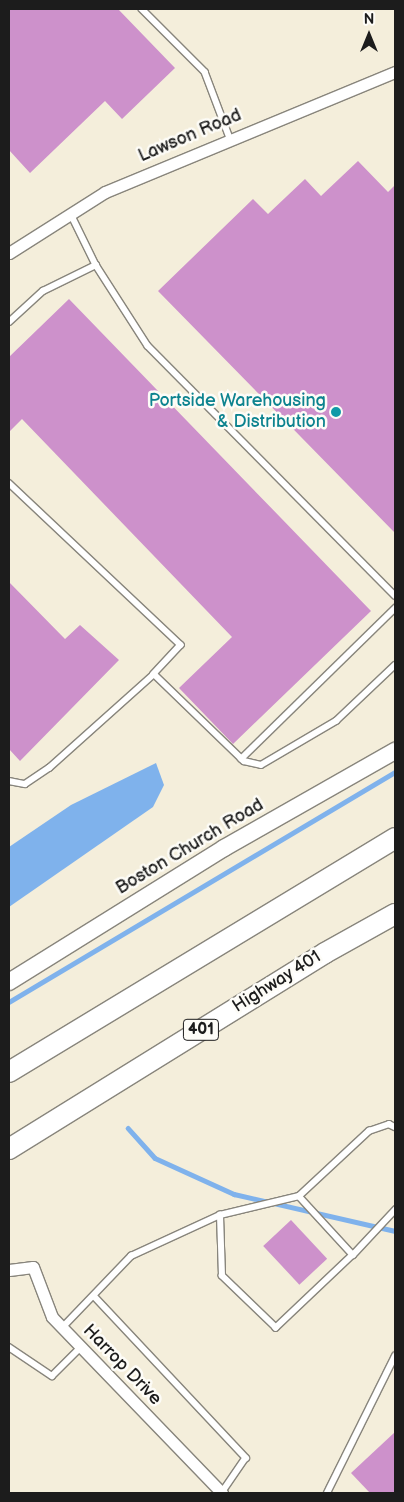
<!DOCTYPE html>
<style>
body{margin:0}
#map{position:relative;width:404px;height:1502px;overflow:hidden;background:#f4eedb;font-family:"Balsamiq Sans",sans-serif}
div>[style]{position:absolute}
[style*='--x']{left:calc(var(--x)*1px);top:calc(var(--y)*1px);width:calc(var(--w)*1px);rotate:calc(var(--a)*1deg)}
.water>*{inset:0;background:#7fb2ec}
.stream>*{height:4.5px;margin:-2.25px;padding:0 2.25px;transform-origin:2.25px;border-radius:2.25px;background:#7fb2ec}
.building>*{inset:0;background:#cd91cb;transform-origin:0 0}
.roads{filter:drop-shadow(1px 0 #88857c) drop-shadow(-1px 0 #88857c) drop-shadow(0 1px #88857c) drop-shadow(0 -1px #88857c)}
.lane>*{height:5.5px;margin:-2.75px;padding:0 2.75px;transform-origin:2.75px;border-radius:2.75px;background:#fff}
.street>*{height:11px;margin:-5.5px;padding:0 5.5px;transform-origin:5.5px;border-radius:5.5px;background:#fff}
.secondary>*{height:16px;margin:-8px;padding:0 8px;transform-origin:8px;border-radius:8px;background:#fff}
.highway>*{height:20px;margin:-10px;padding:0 10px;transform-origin:10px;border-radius:10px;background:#fff}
.dots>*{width:14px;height:14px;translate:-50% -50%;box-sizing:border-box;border:2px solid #fdfcf7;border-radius:50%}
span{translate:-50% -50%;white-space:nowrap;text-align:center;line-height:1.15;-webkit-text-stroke:5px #fdfcf7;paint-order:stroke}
.shield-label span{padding:1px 4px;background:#fdfcf7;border:1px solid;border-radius:4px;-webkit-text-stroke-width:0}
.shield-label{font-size:16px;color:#1c1c1c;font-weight:700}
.street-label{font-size:18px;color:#1c1c1c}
.culture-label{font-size:18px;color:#0d838f}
.right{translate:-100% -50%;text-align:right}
.frame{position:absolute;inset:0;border:10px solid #1c1c1c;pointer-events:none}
.north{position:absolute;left:344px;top:10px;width:50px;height:50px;-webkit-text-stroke:4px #fdfcf7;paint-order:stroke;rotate:0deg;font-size:14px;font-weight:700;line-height:20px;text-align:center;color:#1c1c1c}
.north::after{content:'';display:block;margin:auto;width:18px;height:22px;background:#1c1c1c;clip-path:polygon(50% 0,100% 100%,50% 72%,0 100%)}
</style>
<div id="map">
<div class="water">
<div style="clip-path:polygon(156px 763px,164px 785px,153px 807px,9px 907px,9px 847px,71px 805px)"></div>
</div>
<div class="stream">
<div style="--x:9;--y:1002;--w:449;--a:-30.8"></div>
<div style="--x:128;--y:1128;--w:40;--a:48"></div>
<div style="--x:155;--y:1158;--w:87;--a:24.5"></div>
<div style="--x:234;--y:1194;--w:165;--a:12.9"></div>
</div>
<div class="building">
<div style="clip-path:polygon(9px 9px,118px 9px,175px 68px,122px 119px,105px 101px,30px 173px,9px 150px)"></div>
<div style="clip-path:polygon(358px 161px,388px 192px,395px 185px,395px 533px,158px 291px,253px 199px,268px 214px,305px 179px,321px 196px)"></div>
<div style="clip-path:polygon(69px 299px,371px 611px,233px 744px,179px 688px,232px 637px,22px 419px,9px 432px,9px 357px)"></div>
<div style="clip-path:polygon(9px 582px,65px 639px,80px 625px,119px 660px,20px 761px,9px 749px)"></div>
<div style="left:291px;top:1220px;width:53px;height:38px;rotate:47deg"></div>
<div style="clip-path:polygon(395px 1432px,395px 1493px,370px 1493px,351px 1473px)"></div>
</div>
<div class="roads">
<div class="lane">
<div style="--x:142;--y:9;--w:89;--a:45"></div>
<div style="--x:205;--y:72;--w:71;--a:69.3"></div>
<div style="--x:71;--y:214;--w:57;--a:63.9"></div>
<div style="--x:96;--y:265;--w:96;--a:57.3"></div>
<div style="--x:148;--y:346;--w:351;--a:45.3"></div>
<div style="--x:9;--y:322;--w:46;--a:-42.4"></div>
<div style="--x:43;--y:291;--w:59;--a:-26.1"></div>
<div style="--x:9;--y:483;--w:236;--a:43.3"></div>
<div style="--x:181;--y:645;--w:40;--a:133"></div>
<div style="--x:241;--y:759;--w:216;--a:-44.4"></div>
<div style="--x:9;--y:781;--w:16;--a:11"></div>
<div style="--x:25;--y:784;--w:29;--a:-34"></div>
<div style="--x:49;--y:768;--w:141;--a:-41.8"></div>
<div style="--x:154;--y:674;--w:125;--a:44"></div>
<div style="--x:244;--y:761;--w:17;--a:13"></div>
<div style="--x:261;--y:765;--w:87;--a:-30.4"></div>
<div style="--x:336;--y:721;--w:81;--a:-43.5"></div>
<div style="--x:299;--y:1196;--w:96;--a:-42.9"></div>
<div style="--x:369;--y:1131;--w:21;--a:-19"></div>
<div style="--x:389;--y:1124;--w:7;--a:27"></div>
<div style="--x:353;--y:1255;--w:62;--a:-47"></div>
<div style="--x:95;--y:1297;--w:221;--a:46.8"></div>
<div style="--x:246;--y:1458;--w:42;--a:124.4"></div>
<div style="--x:62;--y:1328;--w:100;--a:-46.2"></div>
<div style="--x:131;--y:1256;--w:98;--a:-24.7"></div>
<div style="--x:220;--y:1215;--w:81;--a:-13.5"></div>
<div style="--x:299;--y:1196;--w:80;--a:47.5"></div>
<div style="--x:353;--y:1255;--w:106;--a:136.5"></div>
<div style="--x:276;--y:1328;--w:75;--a:-136.1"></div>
<div style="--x:222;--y:1276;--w:61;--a:-91.9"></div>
<div style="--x:9;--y:1347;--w:52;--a:34"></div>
<div style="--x:52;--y:1376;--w:41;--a:-45"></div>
<div style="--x:327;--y:1493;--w:153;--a:-63.6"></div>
</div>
<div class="street">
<div style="--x:9;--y:253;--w:114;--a:-32.4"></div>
<div style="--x:105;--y:192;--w:314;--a:-22.5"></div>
<div style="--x:9;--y:1270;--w:24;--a:-7"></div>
<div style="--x:33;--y:1267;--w:53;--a:69.2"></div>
<div style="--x:52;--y:1317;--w:245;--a:46"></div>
</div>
<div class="secondary">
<div style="--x:9;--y:982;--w:253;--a:-31.9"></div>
<div style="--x:224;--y:848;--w:197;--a:-29.6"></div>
</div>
<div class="highway">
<div style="--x:9;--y:1072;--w:451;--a:-31.2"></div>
<div style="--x:9;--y:1149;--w:372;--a:-31.8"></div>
<div style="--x:325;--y:953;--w:80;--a:-29.1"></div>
</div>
</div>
<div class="dots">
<div style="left:336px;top:412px;background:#0f9aa8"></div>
</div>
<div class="shield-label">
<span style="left:201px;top:1030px">401</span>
</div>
<div class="street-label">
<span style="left:190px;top:136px;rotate:-23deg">Lawson Road</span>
<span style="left:190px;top:847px;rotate:-31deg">Boston Church Road</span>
<span style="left:277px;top:982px;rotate:-32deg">Highway 401</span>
<span style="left:122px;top:1365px;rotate:46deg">Harrop Drive</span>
</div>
<div class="culture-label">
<span class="right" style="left:326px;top:412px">Portside Warehousing<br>&amp; Distribution</span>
</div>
<div class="frame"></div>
<div class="north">N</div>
</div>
